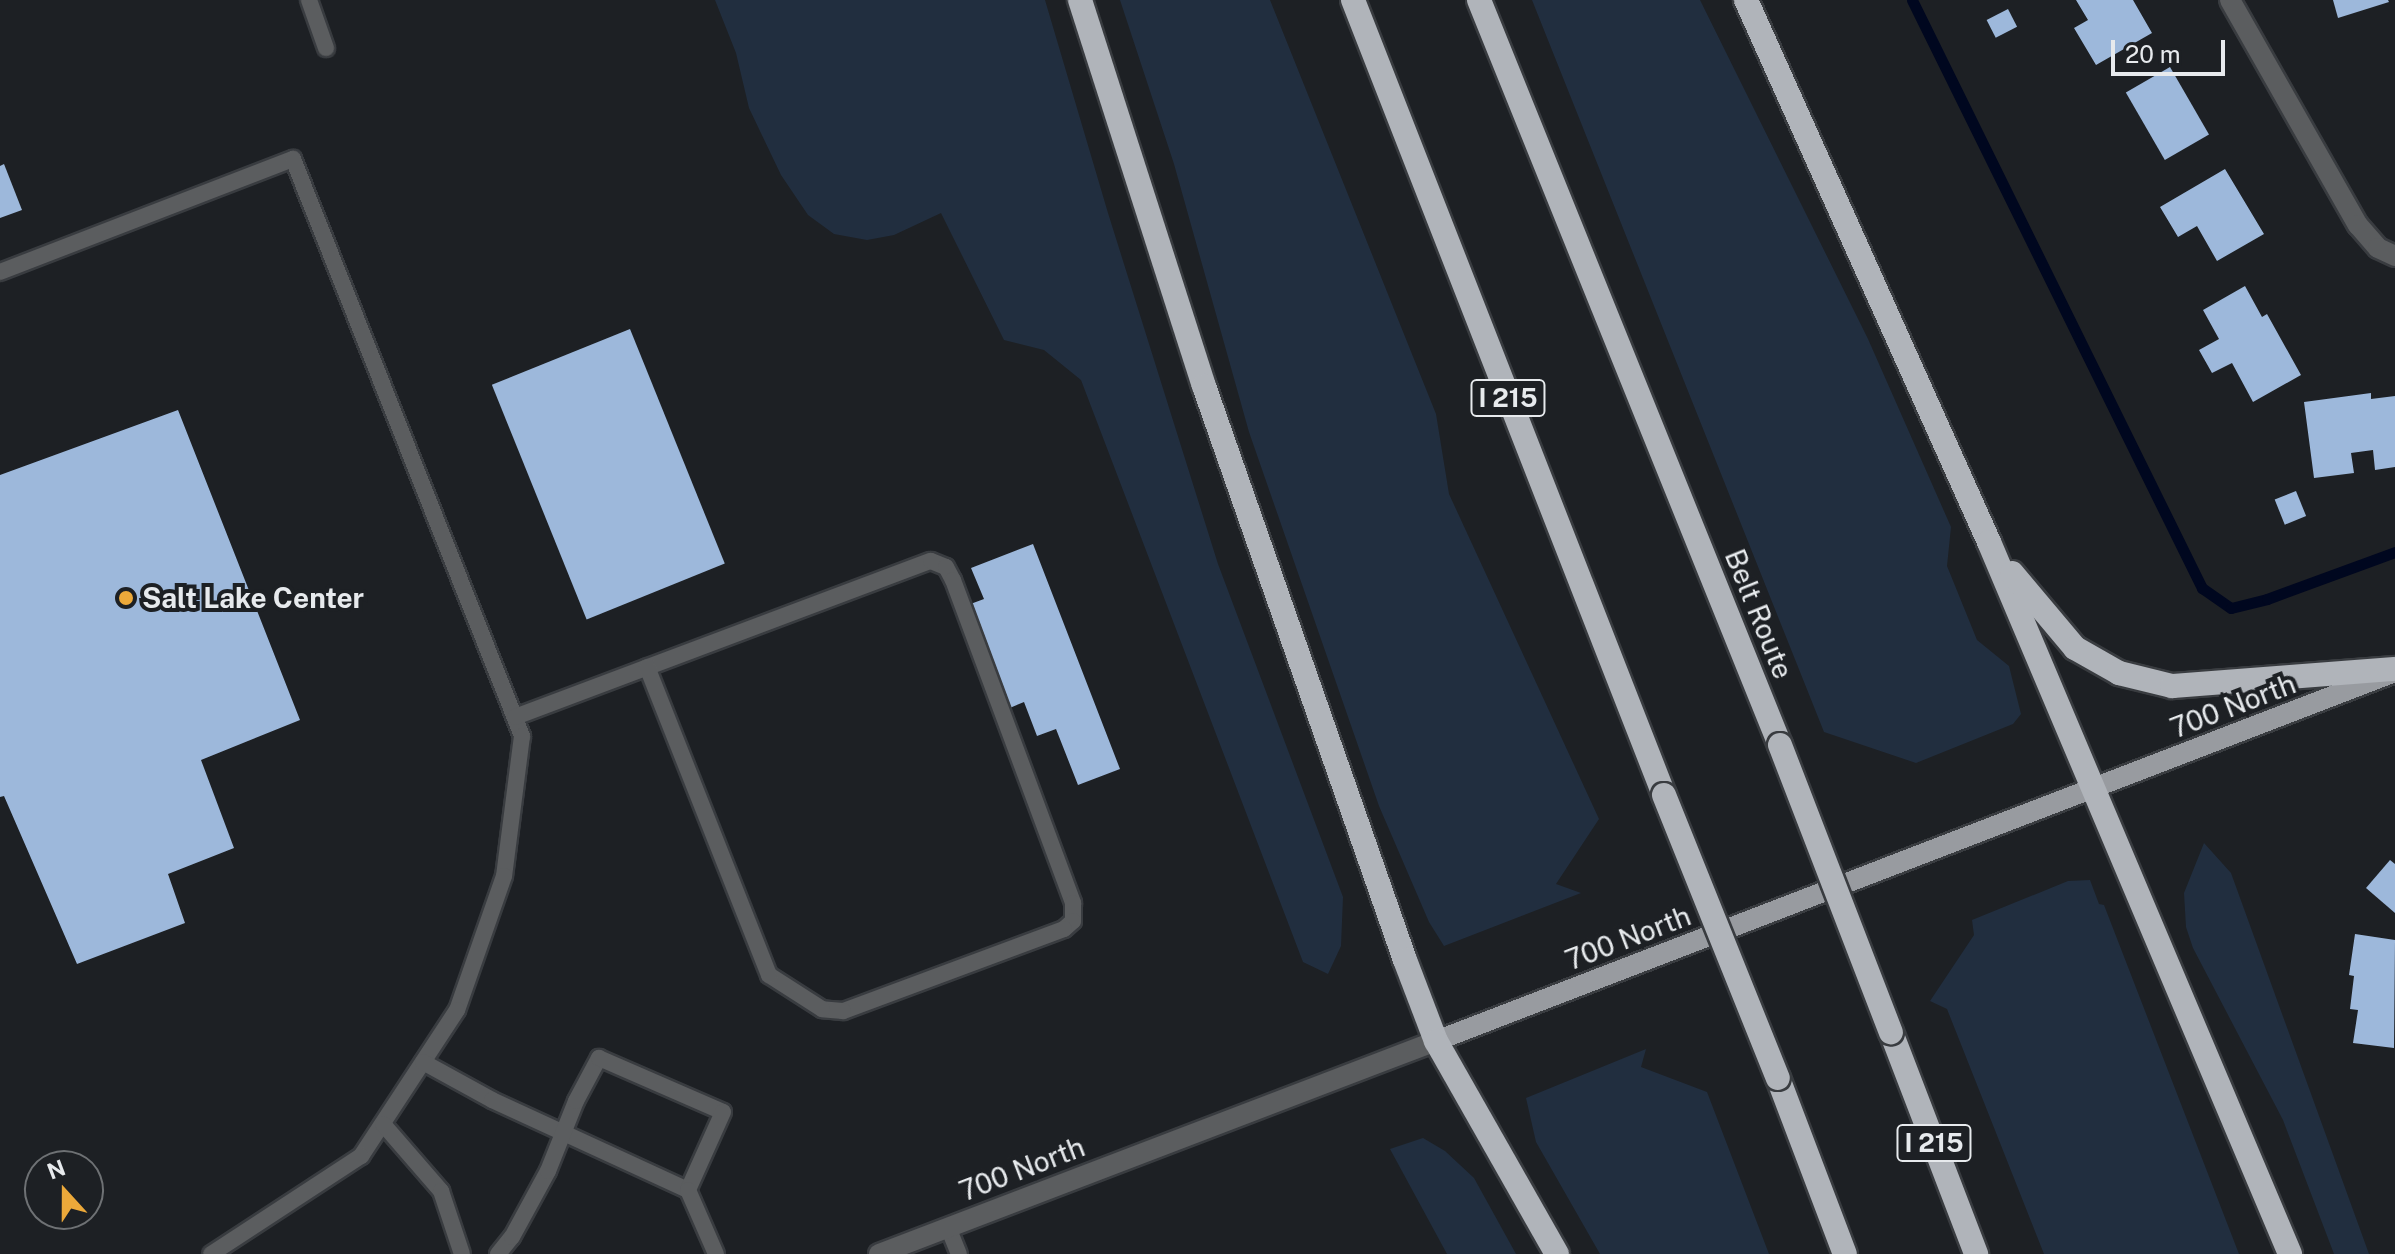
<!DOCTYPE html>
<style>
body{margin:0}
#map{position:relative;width:2395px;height:1254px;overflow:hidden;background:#1d2024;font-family:"Public Sans",sans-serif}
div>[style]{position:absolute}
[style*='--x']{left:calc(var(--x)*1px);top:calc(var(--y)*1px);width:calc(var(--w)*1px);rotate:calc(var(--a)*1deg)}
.green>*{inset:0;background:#212e3f}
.stream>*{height:11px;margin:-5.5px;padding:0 5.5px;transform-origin:5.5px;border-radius:5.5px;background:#00071f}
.building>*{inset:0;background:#9db8db;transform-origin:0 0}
.roads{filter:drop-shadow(2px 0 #393c40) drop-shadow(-2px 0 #393c40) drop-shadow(0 2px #393c40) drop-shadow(0 -2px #393c40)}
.service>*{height:16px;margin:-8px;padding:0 8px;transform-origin:8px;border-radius:8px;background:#5b5d5f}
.minor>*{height:20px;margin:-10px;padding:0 10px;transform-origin:10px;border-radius:10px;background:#5b5d5f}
.tertiary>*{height:20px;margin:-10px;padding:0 10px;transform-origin:10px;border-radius:10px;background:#5b5d5f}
.primary>*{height:20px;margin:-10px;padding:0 10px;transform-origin:10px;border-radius:10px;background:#989ba0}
.motorway>*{height:24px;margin:-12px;padding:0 12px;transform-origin:12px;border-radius:12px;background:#b0b4ba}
.bridges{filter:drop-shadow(2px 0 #393c40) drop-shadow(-2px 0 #393c40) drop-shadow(0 2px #393c40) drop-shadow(0 -2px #393c40)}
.motorway-bridge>*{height:24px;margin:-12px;padding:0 12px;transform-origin:12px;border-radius:12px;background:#b0b4ba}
.dots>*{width:22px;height:22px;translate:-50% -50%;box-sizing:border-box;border:4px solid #1d2024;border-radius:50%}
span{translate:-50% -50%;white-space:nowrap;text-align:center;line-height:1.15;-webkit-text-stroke:8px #1d2024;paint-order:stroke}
.shield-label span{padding:2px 6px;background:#1d2024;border:2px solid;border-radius:6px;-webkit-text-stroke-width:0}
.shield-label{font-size:26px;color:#e7eaed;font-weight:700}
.poi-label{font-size:28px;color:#e7eaed;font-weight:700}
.left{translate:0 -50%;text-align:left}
.street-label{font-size:28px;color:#e7eaed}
.north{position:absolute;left:24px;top:1150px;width:80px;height:80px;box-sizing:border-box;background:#1d2024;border:2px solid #6e7174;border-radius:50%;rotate:339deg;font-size:22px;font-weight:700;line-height:32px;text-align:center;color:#e7eaed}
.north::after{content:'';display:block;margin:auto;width:28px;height:36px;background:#eca93a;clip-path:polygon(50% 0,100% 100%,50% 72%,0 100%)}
.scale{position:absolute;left:2111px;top:40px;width:114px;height:36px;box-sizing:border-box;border:4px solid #e7eaed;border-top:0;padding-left:10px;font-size:24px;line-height:28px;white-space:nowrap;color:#e7eaed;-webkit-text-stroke:6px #1d2024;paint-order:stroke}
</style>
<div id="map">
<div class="green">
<div style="clip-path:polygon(715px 0,1045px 0,1108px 213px,1218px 564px,1343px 897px,1341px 946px,1328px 974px,1303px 962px,1081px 380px,1044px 350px,1004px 340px,941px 213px,894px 235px,867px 240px,834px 234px,808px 215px,781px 175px,749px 108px,736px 53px)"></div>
<div style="clip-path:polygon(1120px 0,1270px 0,1436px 414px,1449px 494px,1599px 819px,1556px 884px,1581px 893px,1444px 946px,1429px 922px,1379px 806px,1249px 432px,1174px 164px)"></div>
<div style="clip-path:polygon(1532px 0,1700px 0,1868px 339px,1951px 527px,1947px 566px,1977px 640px,2009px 666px,2021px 714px,2013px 724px,1916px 763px,1824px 732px)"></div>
<div style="clip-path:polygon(2204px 843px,2231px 873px,2369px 1254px,2334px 1254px,2283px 1120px,2193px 948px,2186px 927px,2184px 893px)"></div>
<div style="clip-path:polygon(2090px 880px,2099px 904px,2104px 905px,2239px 1254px,2044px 1254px,1947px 1009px,1930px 1001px,1974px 935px,1972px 920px,2068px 881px)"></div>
<div style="clip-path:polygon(1646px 1049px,1641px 1067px,1707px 1092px,1769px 1254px,1600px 1254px,1536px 1142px,1526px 1098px)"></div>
<div style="clip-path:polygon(1423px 1138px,1445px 1151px,1474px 1178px,1516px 1254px,1447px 1254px,1390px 1149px)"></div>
</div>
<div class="stream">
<div style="--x:1912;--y:0;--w:656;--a:63.75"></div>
<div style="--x:2202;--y:588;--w:35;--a:35"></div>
<div style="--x:2231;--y:608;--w:37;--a:-14"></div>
<div style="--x:2267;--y:599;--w:136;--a:-20.2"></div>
</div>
<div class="building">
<div style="clip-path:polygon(2076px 0,2133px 0,2152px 33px,2096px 65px,2074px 28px,2088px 20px)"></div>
<div style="clip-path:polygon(2333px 0,2388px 0,2389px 2px,2338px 18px)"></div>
<div style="left:2008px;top:9px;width:20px;height:24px;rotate:63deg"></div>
<div style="left:2170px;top:67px;width:78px;height:51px;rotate:60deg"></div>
<div style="clip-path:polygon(4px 164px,22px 210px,0 218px,0 166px)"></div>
<div style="clip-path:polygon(2225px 169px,2264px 234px,2217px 261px,2197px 226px,2178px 237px,2160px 207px)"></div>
<div style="clip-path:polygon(2245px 286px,2262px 317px,2267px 314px,2301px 375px,2253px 402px,2232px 363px,2212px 373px,2199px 350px,2219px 339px,2203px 310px)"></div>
<div style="left:630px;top:329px;width:253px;height:149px;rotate:68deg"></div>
<div style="clip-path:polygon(2371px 393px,2371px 399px,2395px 396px,2395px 467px,2375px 470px,2373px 450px,2351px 453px,2354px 473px,2314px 478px,2304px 402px)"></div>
<div style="clip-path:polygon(178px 410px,300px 720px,201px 760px,234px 848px,168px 874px,185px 923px,77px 964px,4px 796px,0 797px,0 475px)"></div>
<div style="left:2296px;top:491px;width:27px;height:23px;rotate:68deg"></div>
<div style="clip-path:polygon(1033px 544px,1120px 769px,1078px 785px,1056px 729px,1037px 736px,1024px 702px,1005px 710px,965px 606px,984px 599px,971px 568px)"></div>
<div style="clip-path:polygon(2390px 860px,2395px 864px,2395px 913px,2366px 888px)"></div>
<div style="clip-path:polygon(2355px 934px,2395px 940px,2394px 1048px,2353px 1043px,2358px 1010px,2350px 1009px,2354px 976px,2349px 975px)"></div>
</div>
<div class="roads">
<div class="service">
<div style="--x:309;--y:0;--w:51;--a:70.5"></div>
<div style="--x:0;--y:272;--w:314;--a:-21.1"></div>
<div style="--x:293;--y:159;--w:621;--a:68.35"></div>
<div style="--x:522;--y:736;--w:141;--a:97.3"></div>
<div style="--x:504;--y:876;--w:142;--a:109.3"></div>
<div style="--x:457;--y:1010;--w:175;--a:123.3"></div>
<div style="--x:361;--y:1156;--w:179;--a:146.8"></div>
<div style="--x:515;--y:717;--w:444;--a:-20.6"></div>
<div style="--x:931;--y:561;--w:16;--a:22"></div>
<div style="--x:946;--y:567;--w:15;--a:62"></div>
<div style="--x:953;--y:580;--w:345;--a:69.6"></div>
<div style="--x:1073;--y:903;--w:18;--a:90"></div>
<div style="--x:1073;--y:921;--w:12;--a:138"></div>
<div style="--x:1064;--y:929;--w:236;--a:159.6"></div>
<div style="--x:843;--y:1011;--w:21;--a:-175"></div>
<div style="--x:822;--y:1009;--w:63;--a:-147.3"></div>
<div style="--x:769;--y:975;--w:331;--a:-111.6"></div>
<div style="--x:423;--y:1062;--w:79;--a:28.8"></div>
<div style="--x:492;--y:1100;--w:216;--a:24.7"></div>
<div style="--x:383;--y:1124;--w:89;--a:49.1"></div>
<div style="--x:441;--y:1191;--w:66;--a:71.6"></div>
<div style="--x:948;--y:1227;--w:29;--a:68"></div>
<div style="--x:498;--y:1254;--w:22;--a:-51"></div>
<div style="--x:512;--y:1237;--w:75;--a:-61.4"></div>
<div style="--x:548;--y:1171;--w:75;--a:-68.2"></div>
<div style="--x:576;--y:1101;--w:49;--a:-61.9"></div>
<div style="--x:599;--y:1058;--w:135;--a:23.5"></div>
<div style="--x:723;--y:1112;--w:85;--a:114.2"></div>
<div style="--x:688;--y:1190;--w:70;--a:66.4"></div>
</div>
<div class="minor">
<div style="--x:2230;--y:0;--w:259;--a:60.4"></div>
<div style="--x:2358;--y:225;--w:30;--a:49"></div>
<div style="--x:2378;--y:248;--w:19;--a:25"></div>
</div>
<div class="tertiary">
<div style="--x:879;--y:1254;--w:596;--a:-20.93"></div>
</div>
<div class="primary">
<div style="--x:1436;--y:1041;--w:1024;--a:-21.05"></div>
</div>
<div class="motorway">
<div style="--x:1080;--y:0;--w:405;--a:72.2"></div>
<div style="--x:1204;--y:386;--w:608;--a:70.7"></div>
<div style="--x:1405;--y:960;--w:87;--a:69.1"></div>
<div style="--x:1436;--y:1041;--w:245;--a:60.4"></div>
<div style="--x:1353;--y:0;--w:854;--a:68.63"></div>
<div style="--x:1479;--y:0;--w:804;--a:68"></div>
<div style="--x:1746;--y:0;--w:594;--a:65.85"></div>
<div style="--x:1989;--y:542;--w:773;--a:67.08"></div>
<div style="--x:2012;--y:573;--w:98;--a:50"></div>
<div style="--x:2075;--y:648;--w:51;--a:29.6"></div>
<div style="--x:2119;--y:673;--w:55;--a:13.8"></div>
<div style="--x:2172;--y:686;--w:224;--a:-4.4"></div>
<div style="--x:1891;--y:1032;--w:238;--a:69"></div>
<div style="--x:1778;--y:1078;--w:188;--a:69.2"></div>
</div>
</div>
<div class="bridges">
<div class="motorway-bridge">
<div style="--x:1780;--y:745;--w:308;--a:68.9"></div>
<div style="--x:1664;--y:795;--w:305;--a:68.1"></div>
</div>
</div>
<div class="dots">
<div style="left:126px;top:598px;background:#eca93a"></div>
</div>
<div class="shield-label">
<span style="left:1508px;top:398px">I 215</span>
<span style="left:1934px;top:1143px">I 215</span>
</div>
<div class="poi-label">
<span class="left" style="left:142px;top:598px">Salt Lake Center</span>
</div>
<div class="street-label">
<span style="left:1759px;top:614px;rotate:68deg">Belt Route</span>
<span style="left:2233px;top:706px;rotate:-21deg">700 North</span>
<span style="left:1628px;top:938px;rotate:-21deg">700 North</span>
<span style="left:1022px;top:1169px;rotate:-21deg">700 North</span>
</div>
<div class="north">N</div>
<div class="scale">20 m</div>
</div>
